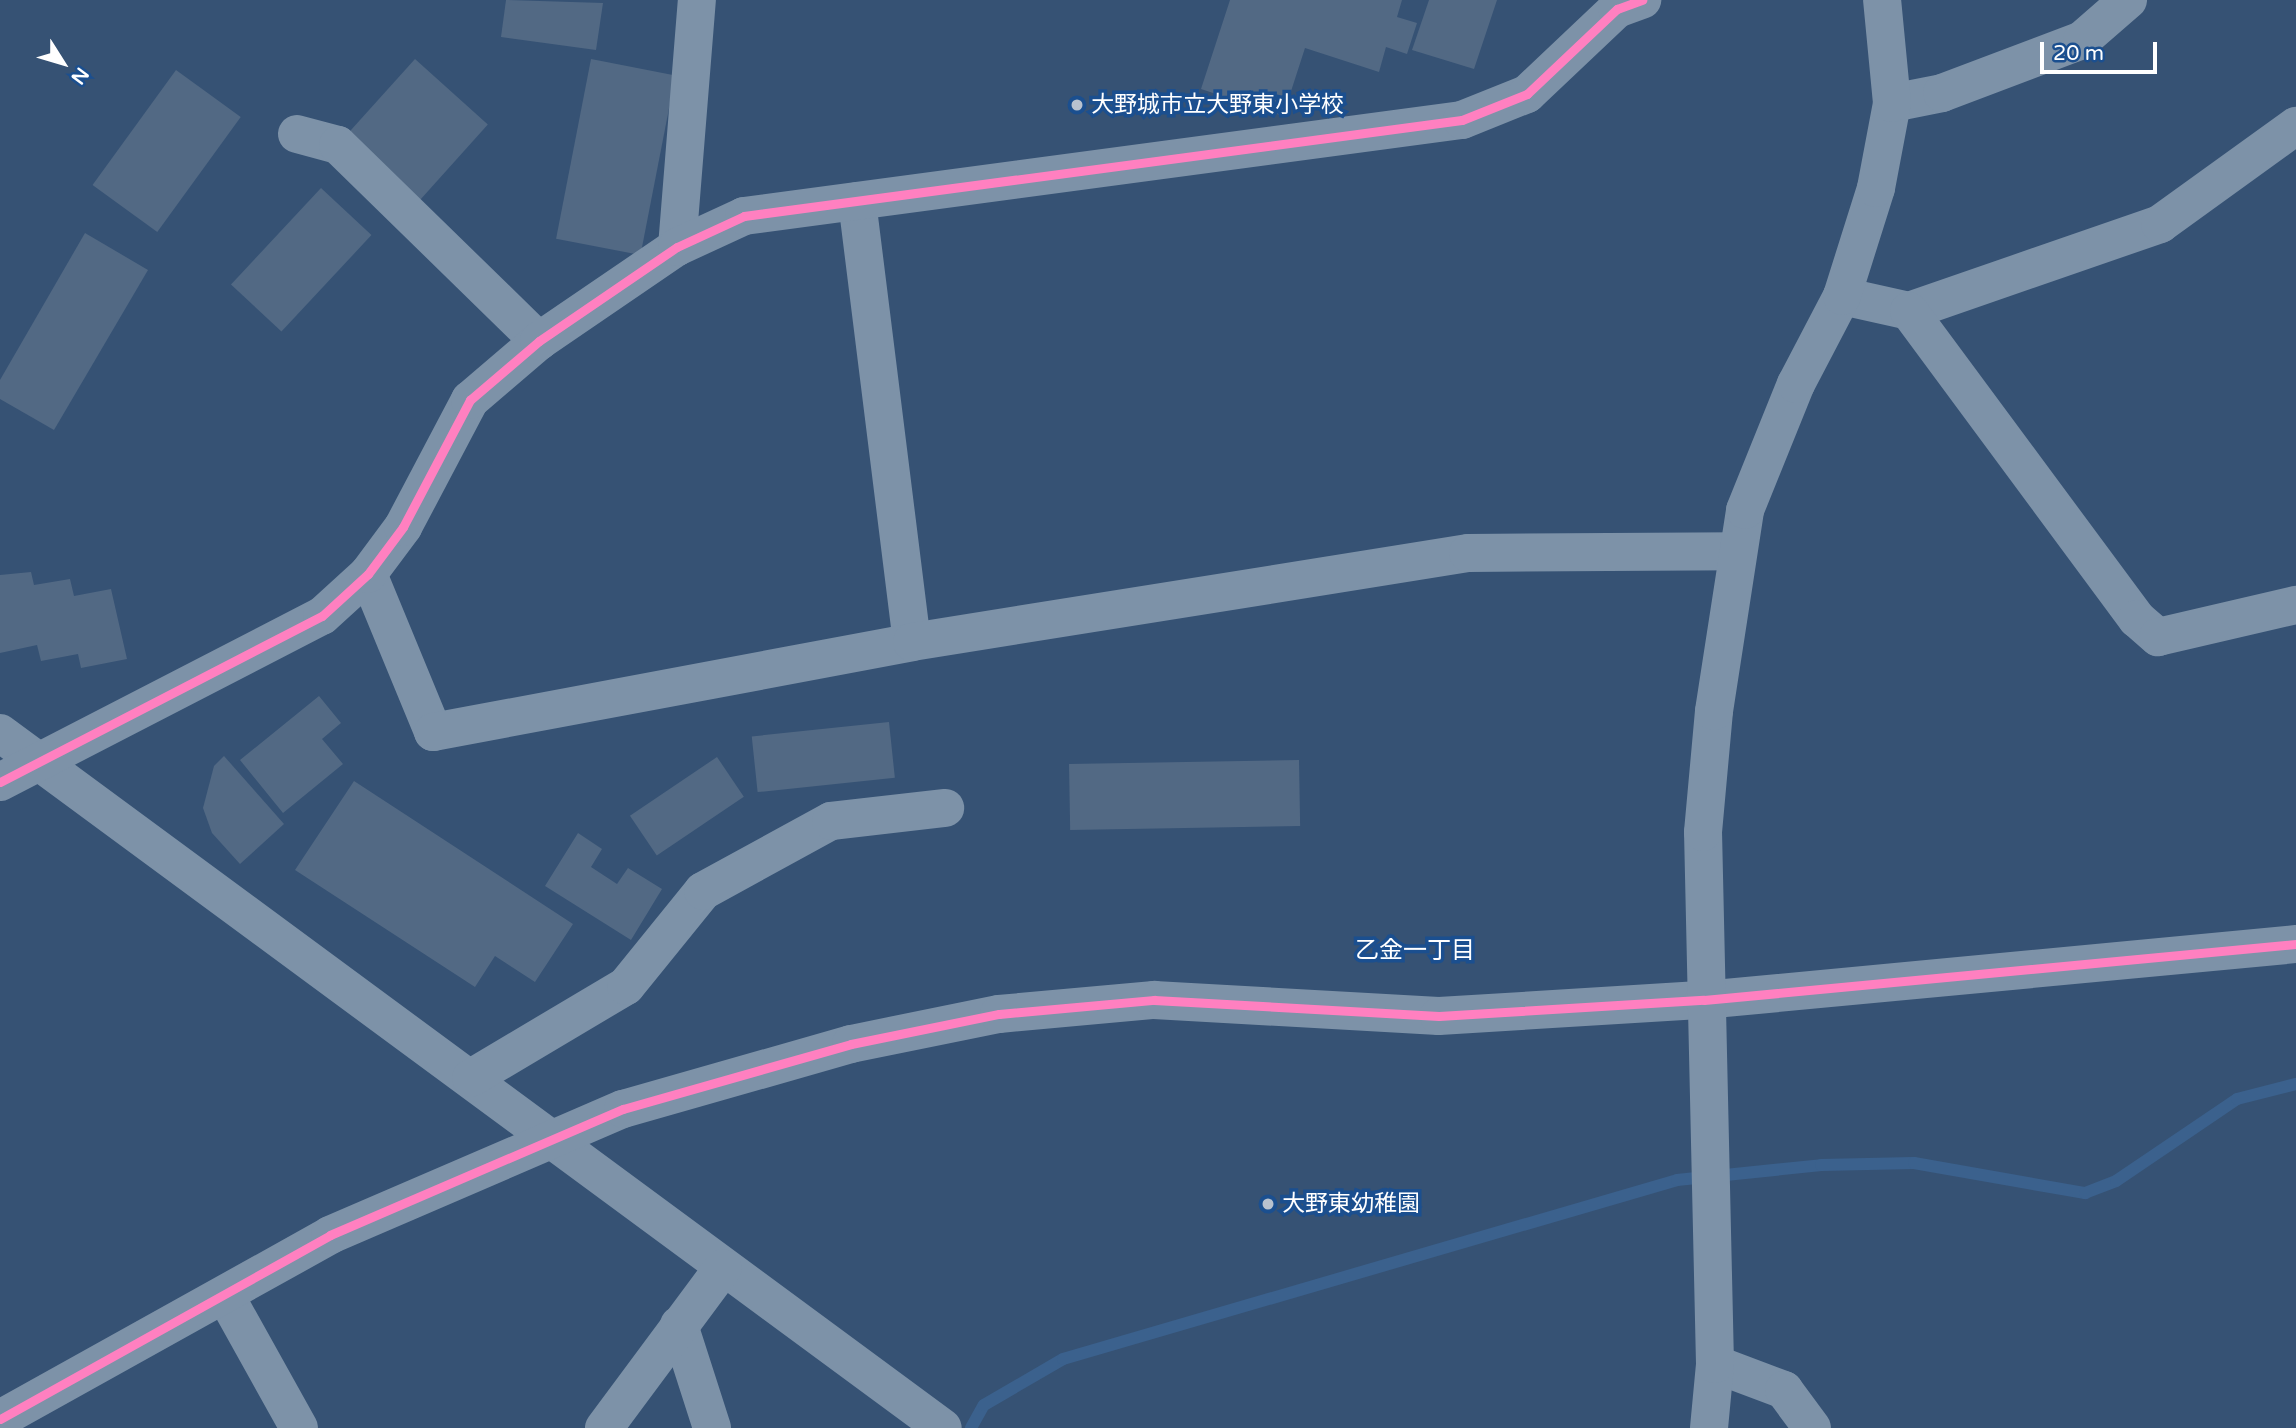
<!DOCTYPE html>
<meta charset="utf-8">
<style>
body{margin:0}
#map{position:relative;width:2296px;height:1428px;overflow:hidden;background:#365274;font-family:"Varela Round","Noto Sans JP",sans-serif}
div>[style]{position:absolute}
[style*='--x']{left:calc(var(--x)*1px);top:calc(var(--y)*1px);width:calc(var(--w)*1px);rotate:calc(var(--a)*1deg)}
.stream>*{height:12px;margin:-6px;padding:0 6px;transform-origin:6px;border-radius:6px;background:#3b618d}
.building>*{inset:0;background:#526984;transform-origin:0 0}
.minor>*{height:38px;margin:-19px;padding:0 19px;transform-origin:19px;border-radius:19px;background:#7d92a8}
.cycleway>*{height:9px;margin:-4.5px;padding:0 4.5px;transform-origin:4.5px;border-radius:4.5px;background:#ff80c0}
.dots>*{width:19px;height:19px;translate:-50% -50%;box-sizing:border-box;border:4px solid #1b4f8f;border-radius:50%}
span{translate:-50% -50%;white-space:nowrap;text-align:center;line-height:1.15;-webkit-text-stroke:7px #1b4f8f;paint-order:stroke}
.poi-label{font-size:23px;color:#fff}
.left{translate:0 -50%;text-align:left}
.neighbourhood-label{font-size:24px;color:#fff}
.north{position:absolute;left:28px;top:28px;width:70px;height:70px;-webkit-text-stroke:5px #1b4f8f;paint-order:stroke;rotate:127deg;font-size:19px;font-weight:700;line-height:28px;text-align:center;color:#fff}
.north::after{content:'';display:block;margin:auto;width:24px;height:32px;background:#fff;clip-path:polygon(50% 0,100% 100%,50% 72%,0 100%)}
.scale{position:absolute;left:2040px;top:42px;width:117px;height:32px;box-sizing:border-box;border:4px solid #fff;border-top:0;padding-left:9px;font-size:21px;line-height:24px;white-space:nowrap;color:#fff;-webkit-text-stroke:5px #1b4f8f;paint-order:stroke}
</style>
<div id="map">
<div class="stream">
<div style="--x:971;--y:1428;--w:26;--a:-61"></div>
<div style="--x:984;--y:1405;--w:91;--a:-30.2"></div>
<div style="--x:1063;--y:1359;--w:640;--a:-16.25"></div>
<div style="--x:1677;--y:1180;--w:145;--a:-5.9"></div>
<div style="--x:1821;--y:1165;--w:93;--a:-1.2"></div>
<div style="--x:1914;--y:1163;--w:174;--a:10"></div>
<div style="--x:2085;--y:1193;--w:33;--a:-21"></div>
<div style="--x:2116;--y:1181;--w:146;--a:-34.1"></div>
<div style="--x:2237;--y:1099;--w:61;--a:-14.3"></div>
</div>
<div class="building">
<div style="clip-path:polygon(506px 0,603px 3px,596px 50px,501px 37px)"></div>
<div style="clip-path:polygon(1230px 0,1402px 0,1397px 17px,1417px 23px,1407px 54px,1386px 47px,1379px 72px,1305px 48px,1283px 116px,1201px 89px)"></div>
<div style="clip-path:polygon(1429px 0,1497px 0,1474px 69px,1412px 50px)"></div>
<div style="left:415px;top:59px;width:98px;height:101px;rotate:42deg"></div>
<div style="left:591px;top:59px;width:86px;height:183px;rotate:11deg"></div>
<div style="left:176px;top:70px;width:80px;height:142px;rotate:36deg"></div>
<div style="left:321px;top:188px;width:69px;height:132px;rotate:43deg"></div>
<div style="clip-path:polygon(85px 233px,148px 270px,54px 430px,0 399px,0 380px)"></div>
<div style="clip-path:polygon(31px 572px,34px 585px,70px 579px,74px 596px,111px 589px,127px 659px,81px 668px,78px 654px,41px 661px,37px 645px,0 653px,0 575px)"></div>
<div style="clip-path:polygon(319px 696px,341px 723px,322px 739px,343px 764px,283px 813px,240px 760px)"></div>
<div style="left:889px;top:722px;width:56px;height:138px;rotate:84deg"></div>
<div style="clip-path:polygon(224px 756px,284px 824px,240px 864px,212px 833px,203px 808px,214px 766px)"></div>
<div style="left:717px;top:757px;width:48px;height:105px;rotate:56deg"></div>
<div style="left:1299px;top:760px;width:66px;height:230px;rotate:89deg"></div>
<div style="clip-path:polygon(354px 781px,573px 924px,535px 982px,495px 956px,475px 987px,295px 870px)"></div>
<div style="clip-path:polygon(578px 833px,602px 849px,591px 867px,617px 884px,628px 868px,662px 889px,631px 940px,545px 886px)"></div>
</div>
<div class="minor">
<div style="--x:1892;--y:103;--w:51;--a:-11.3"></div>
<div style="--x:1942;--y:93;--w:150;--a:-20.7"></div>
<div style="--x:2082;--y:40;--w:61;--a:-41"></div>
<div style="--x:297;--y:134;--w:42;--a:15"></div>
<div style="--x:338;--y:145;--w:281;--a:44.3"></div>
<div style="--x:857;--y:201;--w:444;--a:82.9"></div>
<div style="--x:677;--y:247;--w:248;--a:-85.4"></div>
<div style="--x:1842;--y:296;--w:69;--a:12.6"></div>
<div style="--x:1909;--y:311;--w:266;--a:-19.1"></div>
<div style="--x:2160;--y:224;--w:168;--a:-35.8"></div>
<div style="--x:1909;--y:311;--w:383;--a:53.5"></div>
<div style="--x:2137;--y:619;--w:28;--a:41"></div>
<div style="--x:2158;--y:637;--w:142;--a:-13.1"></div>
<div style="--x:368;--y:574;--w:171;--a:67.6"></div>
<div style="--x:433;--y:732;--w:487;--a:-10.6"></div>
<div style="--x:912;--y:642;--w:563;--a:-9.09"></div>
<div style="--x:1468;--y:553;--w:268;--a:-0.4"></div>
<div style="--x:0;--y:733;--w:1171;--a:36.39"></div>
<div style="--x:0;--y:782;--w:362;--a:-27.3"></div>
<div style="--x:322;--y:616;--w:62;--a:-42.4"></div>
<div style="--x:368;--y:574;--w:59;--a:-53.3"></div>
<div style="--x:403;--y:527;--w:144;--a:-62.2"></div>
<div style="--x:470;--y:400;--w:91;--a:-40.5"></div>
<div style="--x:539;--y:341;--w:167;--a:-34.3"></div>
<div style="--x:677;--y:247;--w:74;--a:-24.8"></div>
<div style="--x:744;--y:216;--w:724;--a:-7.62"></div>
<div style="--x:1462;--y:120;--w:70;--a:-21.8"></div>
<div style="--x:1527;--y:94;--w:124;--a:-43.4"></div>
<div style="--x:1617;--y:9;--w:27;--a:-20"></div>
<div style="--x:471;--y:1078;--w:180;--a:-30.7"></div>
<div style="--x:626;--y:986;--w:122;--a:-51"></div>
<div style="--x:703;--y:891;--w:146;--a:-28.7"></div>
<div style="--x:831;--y:821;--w:115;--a:-6.5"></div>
<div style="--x:225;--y:1295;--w:152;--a:60.9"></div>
<div style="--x:679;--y:1325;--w:108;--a:72.2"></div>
<div style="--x:1715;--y:1364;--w:74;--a:20.6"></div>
<div style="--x:1784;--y:1390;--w:47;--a:53.6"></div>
<div style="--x:0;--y:1419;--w:378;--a:-29.1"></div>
<div style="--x:330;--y:1235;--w:319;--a:-23.3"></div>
<div style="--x:623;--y:1109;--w:237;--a:-15.9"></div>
<div style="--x:851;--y:1044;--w:151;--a:-11.5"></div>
<div style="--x:999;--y:1014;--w:156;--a:-5.2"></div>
<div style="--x:1154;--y:1000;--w:285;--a:3.2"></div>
<div style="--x:1439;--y:1016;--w:265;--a:-3.5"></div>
<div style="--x:1704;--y:1000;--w:595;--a:-5.4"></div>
<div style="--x:604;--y:1428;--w:199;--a:-53.4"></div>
<div style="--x:1709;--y:1428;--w:64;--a:-84.6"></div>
<div style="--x:1715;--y:1364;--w:532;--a:-91.29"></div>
<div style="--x:1703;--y:832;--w:121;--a:-84.8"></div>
<div style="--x:1714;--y:711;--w:203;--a:-81.2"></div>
<div style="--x:1745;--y:510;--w:136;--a:-68"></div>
<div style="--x:1796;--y:384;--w:99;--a:-62.4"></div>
<div style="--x:1842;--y:296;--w:113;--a:-72.5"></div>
<div style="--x:1876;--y:188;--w:86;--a:-79.3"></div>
<div style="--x:1892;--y:103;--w:103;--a:-95.5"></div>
</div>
<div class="cycleway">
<div style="--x:0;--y:782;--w:362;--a:-27.3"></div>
<div style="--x:322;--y:616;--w:62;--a:-42.4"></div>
<div style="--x:368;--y:574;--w:59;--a:-53.3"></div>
<div style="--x:403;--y:527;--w:144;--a:-62.2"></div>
<div style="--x:470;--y:400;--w:91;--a:-40.5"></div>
<div style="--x:539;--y:341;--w:167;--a:-34.3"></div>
<div style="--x:677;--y:247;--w:74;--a:-24.8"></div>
<div style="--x:744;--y:216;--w:724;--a:-7.62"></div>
<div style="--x:1462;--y:120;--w:70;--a:-21.8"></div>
<div style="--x:1527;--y:94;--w:124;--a:-43.4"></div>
<div style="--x:1617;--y:9;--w:27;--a:-20"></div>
<div style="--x:0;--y:1419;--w:378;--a:-29.1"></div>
<div style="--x:330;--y:1235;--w:319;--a:-23.3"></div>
<div style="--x:623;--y:1109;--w:237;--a:-15.9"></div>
<div style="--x:851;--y:1044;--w:151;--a:-11.5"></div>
<div style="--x:999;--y:1014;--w:156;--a:-5.2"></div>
<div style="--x:1154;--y:1000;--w:285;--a:3.2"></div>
<div style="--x:1439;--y:1016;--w:265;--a:-3.5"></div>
<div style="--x:1704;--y:1000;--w:595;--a:-5.4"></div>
</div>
<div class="dots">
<div style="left:1077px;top:105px;background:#b9c2ce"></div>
<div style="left:1268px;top:1204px;background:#b9c2ce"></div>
</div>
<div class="poi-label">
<span class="left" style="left:1091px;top:105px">大野城市立大野東小学校</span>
<span class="left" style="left:1282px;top:1204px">大野東幼稚園</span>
</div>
<div class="neighbourhood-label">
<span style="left:1415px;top:951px">乙金一丁目</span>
</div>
<div class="north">N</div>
<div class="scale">20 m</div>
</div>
